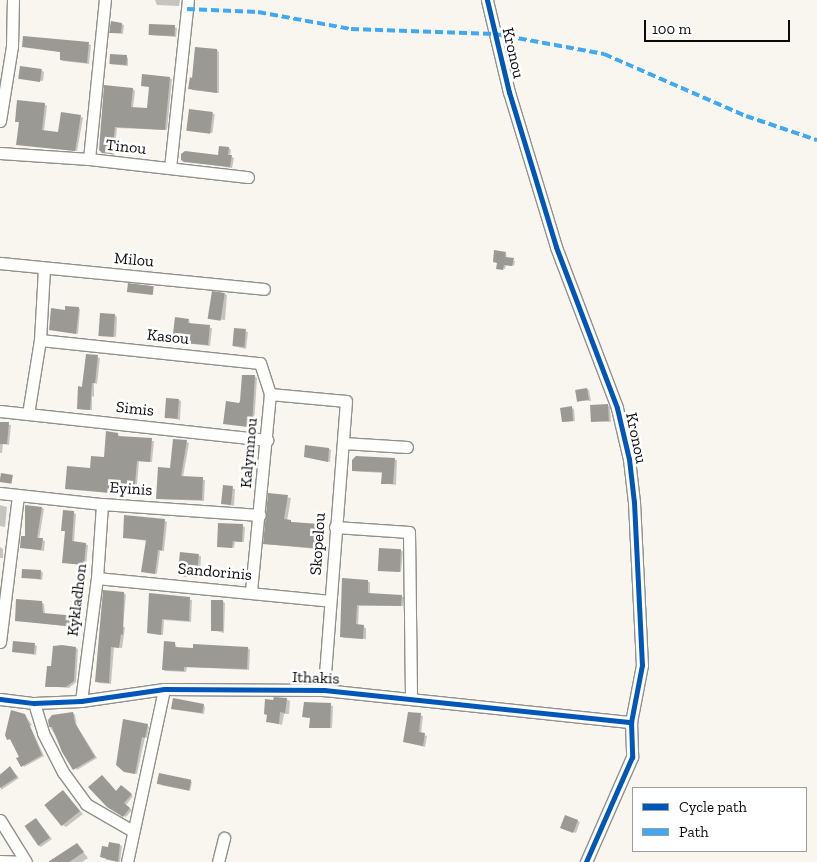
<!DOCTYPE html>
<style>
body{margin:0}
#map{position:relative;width:817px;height:862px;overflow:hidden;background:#f8f6ee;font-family:"Zilla Slab",serif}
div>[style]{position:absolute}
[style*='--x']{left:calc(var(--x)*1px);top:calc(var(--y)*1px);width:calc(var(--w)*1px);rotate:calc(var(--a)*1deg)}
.shadow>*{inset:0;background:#0003;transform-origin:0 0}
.building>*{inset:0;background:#9b9994;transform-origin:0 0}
.roads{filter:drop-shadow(1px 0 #91908d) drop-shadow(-1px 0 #91908d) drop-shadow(0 1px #91908d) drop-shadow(0 -1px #91908d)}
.minor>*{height:11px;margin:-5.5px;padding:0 5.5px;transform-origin:5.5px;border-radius:5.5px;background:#fefefc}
.quiet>*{height:4px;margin-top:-2px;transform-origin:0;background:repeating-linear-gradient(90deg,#3fa9f5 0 8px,transparent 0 12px)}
.cycleway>*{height:5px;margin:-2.5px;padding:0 2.5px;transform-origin:2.5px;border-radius:2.5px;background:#0057b8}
span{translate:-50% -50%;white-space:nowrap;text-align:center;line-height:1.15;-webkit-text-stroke:5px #fff;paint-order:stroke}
.street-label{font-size:16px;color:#0a0a0a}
.legend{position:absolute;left:632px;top:787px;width:175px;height:65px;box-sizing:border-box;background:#fff;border:1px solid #9d9d9d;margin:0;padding:6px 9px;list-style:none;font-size:15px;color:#0a0a0a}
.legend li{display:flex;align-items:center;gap:10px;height:25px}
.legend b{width:25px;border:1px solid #9d9d9d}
.scale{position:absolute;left:644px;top:20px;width:146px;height:22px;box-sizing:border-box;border:2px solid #0a0a0a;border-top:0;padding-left:6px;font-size:15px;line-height:18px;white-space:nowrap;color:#0a0a0a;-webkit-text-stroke:4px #fff;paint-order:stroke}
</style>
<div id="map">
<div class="shadow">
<div style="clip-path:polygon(155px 0,180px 0,179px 6px,157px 5px)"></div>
<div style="clip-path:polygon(121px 24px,124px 25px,123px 34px,111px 33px)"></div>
<div style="clip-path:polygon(174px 27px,177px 28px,176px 37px,150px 35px)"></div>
<div style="clip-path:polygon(88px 44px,91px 45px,89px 64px,63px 61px,61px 60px,61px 52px,23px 46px)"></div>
<div style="clip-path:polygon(217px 50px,219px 52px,219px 93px,192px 90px,193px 79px)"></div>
<div style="clip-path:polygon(126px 57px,128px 58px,128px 66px,110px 64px)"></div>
<div style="clip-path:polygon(41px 70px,44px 72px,43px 81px,20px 78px)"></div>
<div style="clip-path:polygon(169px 78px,172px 79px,167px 130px,117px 128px,114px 155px,102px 152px,133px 89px,135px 91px,133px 108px,148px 109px,150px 87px,143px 85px)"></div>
<div style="clip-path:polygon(44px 104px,47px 106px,44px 131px,59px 133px,81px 117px,83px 118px,77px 151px,17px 144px,20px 123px,16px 121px)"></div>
<div style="left:190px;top:111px;width:25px;height:19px;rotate:7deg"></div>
<div style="clip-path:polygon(229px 148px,231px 150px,230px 156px,234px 158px,232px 168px,185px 161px,219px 156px)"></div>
<div style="clip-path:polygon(506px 253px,507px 258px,515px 261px,514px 266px,506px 265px,505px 269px,498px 268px)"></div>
<div style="clip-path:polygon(225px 294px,227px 295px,225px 320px,214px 319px,212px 318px)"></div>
<div style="clip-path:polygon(78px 308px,80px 309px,78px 334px,50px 329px,67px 311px)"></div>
<div style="clip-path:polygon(115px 315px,117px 317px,116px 337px,100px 335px)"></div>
<div style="clip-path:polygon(189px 320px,191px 325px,212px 328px,210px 346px,176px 342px)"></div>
<div style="clip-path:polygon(235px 329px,248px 332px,246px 349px,233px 346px)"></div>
<div style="clip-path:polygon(87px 355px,100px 358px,97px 384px,94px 383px,94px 397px,92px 396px,92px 410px,78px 409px)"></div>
<div style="clip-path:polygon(254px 376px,257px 378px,254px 425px,250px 425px,250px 427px,224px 423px,239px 404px)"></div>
<div style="clip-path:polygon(587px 389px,589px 390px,591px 401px,577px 400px)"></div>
<div style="clip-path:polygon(179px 400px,181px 401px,180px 420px,166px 417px)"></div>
<div style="clip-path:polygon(607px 405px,610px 407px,611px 422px,592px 421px)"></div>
<div style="clip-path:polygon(572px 408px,574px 409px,575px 421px,565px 422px,563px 421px)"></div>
<div style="clip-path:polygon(0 423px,11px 425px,9px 445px,3px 444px,2px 453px,0 453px)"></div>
<div style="clip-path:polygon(118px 434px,120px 438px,154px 441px,152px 462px,139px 461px,136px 496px,67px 488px,105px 458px)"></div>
<div style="clip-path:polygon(186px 442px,189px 443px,183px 477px,205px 480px,204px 501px,159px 499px,157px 498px)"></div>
<div style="clip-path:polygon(329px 449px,331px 450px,330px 462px,314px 459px)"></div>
<div style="clip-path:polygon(357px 457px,397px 460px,396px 485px,382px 483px,383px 473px,353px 471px)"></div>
<div style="clip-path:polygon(224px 487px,235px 489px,234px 506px,222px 503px)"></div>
<div style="clip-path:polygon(270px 495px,291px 498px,287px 521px,323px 527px,322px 544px,316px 543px,316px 549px,265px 544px)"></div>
<div style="clip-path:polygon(0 505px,7px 507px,5px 527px,0 526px)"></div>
<div style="clip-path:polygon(42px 508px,44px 509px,39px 539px,45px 541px,44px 551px,24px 548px,21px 547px)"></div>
<div style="clip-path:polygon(73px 512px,76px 514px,74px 542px,88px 545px,86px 566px,63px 562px,66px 532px,62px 530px)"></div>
<div style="clip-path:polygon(165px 521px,167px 522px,164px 551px,160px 551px,157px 574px,145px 572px,147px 541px,127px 538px)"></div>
<div style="clip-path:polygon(242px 526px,245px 527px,244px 542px,235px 542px,234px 548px,218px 546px)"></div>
<div style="clip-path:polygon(0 547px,3px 549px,3px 558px,0 558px)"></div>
<div style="left:381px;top:549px;width:22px;height:21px;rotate:5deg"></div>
<div style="clip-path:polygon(181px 553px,201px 556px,200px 578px,180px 575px)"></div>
<div style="clip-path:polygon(41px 571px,43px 573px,42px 580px,23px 577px)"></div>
<div style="clip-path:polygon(344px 579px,370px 582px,370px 595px,401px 596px,404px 597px,403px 606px,359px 606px,358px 626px,366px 628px,366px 639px,344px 638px,341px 636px)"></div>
<div style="clip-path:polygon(124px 593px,126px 595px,123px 626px,125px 628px,122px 648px,114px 647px,111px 684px,99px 683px,96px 681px)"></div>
<div style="clip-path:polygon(150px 594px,192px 600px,191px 622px,164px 620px,163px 635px,148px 633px)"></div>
<div style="clip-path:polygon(222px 601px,225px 603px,224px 633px,212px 630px)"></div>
<div style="clip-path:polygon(41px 602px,44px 604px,45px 614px,79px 618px,79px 628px,16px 620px)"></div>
<div style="clip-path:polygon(175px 643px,177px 648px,248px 648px,250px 650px,249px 670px,187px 667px,186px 672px,165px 671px,163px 669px)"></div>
<div style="clip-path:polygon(35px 645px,37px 646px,36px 655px,13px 652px)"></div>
<div style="clip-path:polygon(76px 648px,78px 649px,76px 682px,69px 688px,46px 686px,53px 668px)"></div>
<div style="clip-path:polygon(286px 699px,290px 701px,289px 714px,284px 714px,282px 725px,267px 721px,274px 701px)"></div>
<div style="clip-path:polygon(305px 704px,333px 706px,332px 728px,311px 727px,312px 718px,304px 717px)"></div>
<div style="clip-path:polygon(203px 705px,205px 707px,204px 714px,172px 709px)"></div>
<div style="clip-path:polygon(73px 713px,75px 715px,77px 726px,97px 758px,77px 770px,50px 727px)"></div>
<div style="clip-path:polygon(409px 713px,423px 716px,421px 734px,427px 736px,425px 747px,405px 742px)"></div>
<div style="clip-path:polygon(25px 715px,32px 725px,30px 726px,44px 756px,24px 767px,12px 740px,8px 739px)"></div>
<div style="clip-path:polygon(147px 725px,149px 727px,147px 738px,145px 737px,137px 774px,128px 772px,125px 771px)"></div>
<div style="clip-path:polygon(10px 767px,19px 778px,1px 790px,0 774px)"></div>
<div style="clip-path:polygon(103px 776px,116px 791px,123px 788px,133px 796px,126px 805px,132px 810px,126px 817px,108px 806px)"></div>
<div style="clip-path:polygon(190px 781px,192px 782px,190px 791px,160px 785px)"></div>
<div style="clip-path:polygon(63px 792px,83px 814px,66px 827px,62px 825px)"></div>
<div style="clip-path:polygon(566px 816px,580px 822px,576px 833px,564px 829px)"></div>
<div style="clip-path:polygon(36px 819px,52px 839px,41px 847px,39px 846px)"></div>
<div style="clip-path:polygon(77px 844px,88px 858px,82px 862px,51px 862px)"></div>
<div style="clip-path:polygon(120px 845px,122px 846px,120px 862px,106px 860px,109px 848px)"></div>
</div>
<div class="building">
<div style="clip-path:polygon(111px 21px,122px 23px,121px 33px,109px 33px)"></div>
<div style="left:149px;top:24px;width:26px;height:11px;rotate:2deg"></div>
<div style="clip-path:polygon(23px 36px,89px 42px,87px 63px,60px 60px,60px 52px,22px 47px)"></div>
<div style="clip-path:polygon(195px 47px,217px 49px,217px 93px,188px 89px,190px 77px,192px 78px)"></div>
<div style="left:110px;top:54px;width:17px;height:10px;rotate:3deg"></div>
<div style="left:20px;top:66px;width:22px;height:13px;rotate:8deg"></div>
<div style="clip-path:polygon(142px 74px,170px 77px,165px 130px,115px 127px,112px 154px,102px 153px,99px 150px,104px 85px,133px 88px,131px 107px,147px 108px,149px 87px,141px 86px)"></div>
<div style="clip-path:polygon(17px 100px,45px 103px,42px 130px,58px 132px,61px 112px,81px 115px,75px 151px,16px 145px,19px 122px,15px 122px)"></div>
<div style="left:189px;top:109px;width:24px;height:22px;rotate:7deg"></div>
<div style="clip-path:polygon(219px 146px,229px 147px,228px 155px,232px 155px,230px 167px,184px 162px,181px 160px,181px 154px,185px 151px,218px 155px)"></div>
<div style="clip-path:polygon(494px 250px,506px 252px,505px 257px,514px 258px,512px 266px,504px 265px,503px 270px,496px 269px,497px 263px,493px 262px)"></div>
<div style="left:128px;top:283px;width:26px;height:9px;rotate:7deg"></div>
<div style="left:212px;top:291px;width:13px;height:28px;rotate:9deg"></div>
<div style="clip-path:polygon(65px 306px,79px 307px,76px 334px,49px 330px,51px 308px,65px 310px)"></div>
<div style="left:100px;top:313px;width:15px;height:23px;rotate:4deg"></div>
<div style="clip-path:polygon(175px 317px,189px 319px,188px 323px,210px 325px,208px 345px,172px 342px)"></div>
<div style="left:234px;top:328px;width:12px;height:18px;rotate:5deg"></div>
<div style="clip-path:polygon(86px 354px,98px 355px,95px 383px,92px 383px,90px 410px,77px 409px,78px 386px,82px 387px)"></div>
<div style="clip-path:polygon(242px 375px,255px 375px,252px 425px,248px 424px,248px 427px,223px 424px,226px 401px,239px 403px,240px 401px)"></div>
<div style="left:587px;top:388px;width:12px;height:12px;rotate:81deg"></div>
<div style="left:166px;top:398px;width:13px;height:20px;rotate:4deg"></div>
<div style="left:608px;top:404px;width:17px;height:18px;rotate:87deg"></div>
<div style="clip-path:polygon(572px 406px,573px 421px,562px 422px,560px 408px)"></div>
<div style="clip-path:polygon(0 422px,9px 422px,7px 444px,0 444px)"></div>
<div style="clip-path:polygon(106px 431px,118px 433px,118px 436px,152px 438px,150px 462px,137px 461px,134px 495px,65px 489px,67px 466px,90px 468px,91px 456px,104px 457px)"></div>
<div style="clip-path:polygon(173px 439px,187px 440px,181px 476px,203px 477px,202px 500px,156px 499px,158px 467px,170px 468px)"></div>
<div style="clip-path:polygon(305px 445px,329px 448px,328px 462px,304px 457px)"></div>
<div style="clip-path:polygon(356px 456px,395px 458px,393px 484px,381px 484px,382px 472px,352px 471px,352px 460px)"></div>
<div style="left:1px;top:473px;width:12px;height:9px;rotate:9deg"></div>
<div style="left:223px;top:485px;width:10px;height:19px;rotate:6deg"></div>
<div style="clip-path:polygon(268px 493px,288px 495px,284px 519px,291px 520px,291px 522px,320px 524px,319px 543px,313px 542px,313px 548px,263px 544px)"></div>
<div style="clip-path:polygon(25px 505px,42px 507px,37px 538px,43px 538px,41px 550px,20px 548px,21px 536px,25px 536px)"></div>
<div style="clip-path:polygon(63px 510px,74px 511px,72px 541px,86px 543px,84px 565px,62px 563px,65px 531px,61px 531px)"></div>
<div style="clip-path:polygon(124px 515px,165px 519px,162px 550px,158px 550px,155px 574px,141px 572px,146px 540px,123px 538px)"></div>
<div style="clip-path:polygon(218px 523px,243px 524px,242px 542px,233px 541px,232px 548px,217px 547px)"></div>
<div style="left:379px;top:548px;width:22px;height:23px;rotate:3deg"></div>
<div style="left:180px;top:552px;width:19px;height:24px;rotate:6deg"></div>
<div style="left:22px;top:569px;width:19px;height:9px;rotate:3deg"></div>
<div style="clip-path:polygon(342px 578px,368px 580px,368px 593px,402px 595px,401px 606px,357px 605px,356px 624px,364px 625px,363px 639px,340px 637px)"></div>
<div style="clip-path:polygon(103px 590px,124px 592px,123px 635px,121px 634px,119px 648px,111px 647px,109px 683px,95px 682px)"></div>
<div style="clip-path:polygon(149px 593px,190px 597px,189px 621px,162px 619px,161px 635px,147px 633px)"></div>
<div style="clip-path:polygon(16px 599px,42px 601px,43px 613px,77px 616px,77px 627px,15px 621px)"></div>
<div style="left:211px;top:600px;width:12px;height:31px"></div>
<div style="left:13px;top:641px;width:22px;height:11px;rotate:5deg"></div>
<div style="clip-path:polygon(164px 641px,175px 642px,175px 647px,193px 648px,193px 644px,248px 647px,247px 669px,184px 667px,184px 671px,162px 670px)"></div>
<div style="clip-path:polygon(62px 645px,76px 647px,74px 681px,66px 687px,45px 687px,47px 666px,51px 666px,53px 646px)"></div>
<div style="clip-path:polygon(274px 697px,287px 698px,285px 713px,280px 712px,279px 724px,266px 722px,267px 715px,264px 714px,265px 699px,273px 700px)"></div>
<div style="clip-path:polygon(173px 698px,204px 704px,202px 713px,171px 709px)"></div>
<div style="clip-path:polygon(304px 702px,331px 703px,330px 728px,309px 728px,310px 718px,302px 717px)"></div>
<div style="clip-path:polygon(11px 710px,25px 714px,42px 755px,21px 767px,16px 758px,19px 757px,10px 739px,7px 740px,5px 735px)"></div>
<div style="clip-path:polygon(73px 712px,75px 723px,95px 757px,73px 770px,62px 752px,52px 727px,49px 727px,48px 720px,52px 715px)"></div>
<div style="clip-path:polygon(408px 712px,421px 713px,419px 732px,425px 733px,423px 746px,403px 742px)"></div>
<div style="clip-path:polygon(123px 719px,148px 724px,145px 738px,142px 737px,135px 774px,124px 772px,116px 765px)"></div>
<div style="clip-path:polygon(10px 766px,17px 777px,0 788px,0 775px)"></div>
<div style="left:159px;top:773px;width:33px;height:11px;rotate:12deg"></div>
<div style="clip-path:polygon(102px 775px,116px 791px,121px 785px,132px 794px,124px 803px,130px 808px,123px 817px,107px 807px,88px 787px)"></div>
<div style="left:63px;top:790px;width:27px;height:24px;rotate:51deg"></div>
<div style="left:565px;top:815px;width:14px;height:14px;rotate:21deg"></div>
<div style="left:36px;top:818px;width:24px;height:14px;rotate:55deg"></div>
<div style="clip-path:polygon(109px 842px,120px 844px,118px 862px,100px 857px,102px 846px,108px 847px)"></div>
<div style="clip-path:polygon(77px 843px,84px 852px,69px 862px,48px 862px)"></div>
</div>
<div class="roads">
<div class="minor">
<div style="--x:487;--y:0;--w:95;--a:76.6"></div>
<div style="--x:509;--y:92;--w:162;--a:73.1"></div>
<div style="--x:556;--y:247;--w:172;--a:69.2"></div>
<div style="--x:617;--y:408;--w:52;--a:76.8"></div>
<div style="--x:629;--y:459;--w:43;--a:83.4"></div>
<div style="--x:634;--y:502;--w:163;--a:87.2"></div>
<div style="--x:642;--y:665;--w:58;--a:100.9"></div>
<div style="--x:631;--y:722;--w:35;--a:88"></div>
<div style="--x:632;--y:757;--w:115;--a:113.7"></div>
<div style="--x:0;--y:121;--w:76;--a:-80.9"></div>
<div style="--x:12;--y:46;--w:46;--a:-88.8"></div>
<div style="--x:0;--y:153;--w:89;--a:3.9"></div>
<div style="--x:89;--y:159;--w:160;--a:6.5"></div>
<div style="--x:89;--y:159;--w:160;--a:-84.3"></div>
<div style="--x:170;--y:168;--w:169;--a:-83.9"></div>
<div style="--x:0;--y:263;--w:265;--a:5.6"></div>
<div style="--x:40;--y:340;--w:221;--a:6"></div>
<div style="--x:260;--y:363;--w:33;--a:72"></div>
<div style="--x:0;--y:411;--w:269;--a:6.2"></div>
<div style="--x:28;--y:414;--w:75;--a:-80.8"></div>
<div style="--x:40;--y:340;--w:72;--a:-86.8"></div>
<div style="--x:343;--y:443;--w:64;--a:3.6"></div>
<div style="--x:0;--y:493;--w:103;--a:6.2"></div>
<div style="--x:102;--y:504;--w:158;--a:4"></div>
<div style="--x:335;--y:527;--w:74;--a:3.9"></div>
<div style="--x:409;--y:532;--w:167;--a:89.3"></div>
<div style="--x:97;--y:578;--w:234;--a:5.6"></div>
<div style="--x:251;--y:591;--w:198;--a:-84.5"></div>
<div style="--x:270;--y:394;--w:76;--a:5.3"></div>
<div style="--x:346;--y:401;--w:290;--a:94.4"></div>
<div style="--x:0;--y:642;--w:148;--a:-83"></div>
<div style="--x:0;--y:699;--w:34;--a:7"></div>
<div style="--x:34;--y:703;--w:47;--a:-2.4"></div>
<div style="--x:81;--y:701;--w:84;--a:-8.2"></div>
<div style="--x:164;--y:689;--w:160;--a:0.4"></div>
<div style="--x:324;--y:690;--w:309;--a:6"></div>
<div style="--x:81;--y:701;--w:124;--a:-82.6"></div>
<div style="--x:97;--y:578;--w:74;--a:-86.1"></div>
<div style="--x:34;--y:703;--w:31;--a:73"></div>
<div style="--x:43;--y:733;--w:44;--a:62.9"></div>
<div style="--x:63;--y:772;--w:39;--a:54"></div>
<div style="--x:86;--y:804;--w:54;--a:29.9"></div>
<div style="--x:0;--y:820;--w:49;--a:58.2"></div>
<div style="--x:0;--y:861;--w:25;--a:2"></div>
<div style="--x:127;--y:862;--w:177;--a:-77.9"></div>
<div style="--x:218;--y:862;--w:25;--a:-76"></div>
</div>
</div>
<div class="quiet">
<div style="--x:187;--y:9;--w:71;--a:2.4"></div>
<div style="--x:258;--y:12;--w:95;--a:10.4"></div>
<div style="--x:351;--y:29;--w:144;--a:2"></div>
<div style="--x:495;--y:34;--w:111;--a:10.4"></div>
<div style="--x:604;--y:54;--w:155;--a:23.6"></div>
<div style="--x:746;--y:116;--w:75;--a:18.7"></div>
</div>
<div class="cycleway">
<div style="--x:487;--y:0;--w:95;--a:76.6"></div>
<div style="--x:509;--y:92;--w:162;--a:73.1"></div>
<div style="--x:556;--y:247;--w:172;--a:69.2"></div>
<div style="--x:617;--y:408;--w:52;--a:76.8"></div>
<div style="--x:629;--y:459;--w:43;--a:83.4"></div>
<div style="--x:634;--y:502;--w:163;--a:87.2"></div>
<div style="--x:642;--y:665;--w:58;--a:100.9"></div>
<div style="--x:631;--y:722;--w:35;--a:88"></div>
<div style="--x:632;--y:757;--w:115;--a:113.7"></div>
<div style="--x:0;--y:699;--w:34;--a:7"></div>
<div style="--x:34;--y:703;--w:47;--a:-2.4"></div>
<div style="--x:81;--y:701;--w:84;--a:-8.2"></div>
<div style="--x:164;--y:689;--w:160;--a:0.4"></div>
<div style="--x:324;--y:690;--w:309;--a:6"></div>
</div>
<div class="street-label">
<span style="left:513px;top:53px;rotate:77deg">Kronou</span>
<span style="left:126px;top:147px;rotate:6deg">Tinou</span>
<span style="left:134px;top:260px;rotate:5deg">Milou</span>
<span style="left:168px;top:337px;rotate:6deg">Kasou</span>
<span style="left:135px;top:409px;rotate:6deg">Simis</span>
<span style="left:636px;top:438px;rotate:78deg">Kronou</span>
<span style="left:249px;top:453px;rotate:-85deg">Kalymnou</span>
<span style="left:131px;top:489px;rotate:4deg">Eyinis</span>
<span style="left:318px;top:544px;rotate:-86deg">Skopelou</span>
<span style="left:215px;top:572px;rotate:5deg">Sandorinis</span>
<span style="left:77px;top:600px;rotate:-83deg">Kykladhon</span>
<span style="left:316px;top:678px;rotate:2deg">Ithakis</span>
</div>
<ul class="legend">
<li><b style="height:6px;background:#0057b8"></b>Cycle path</li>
<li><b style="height:6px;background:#3fa9f5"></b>Path</li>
</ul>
<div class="scale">100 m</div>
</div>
